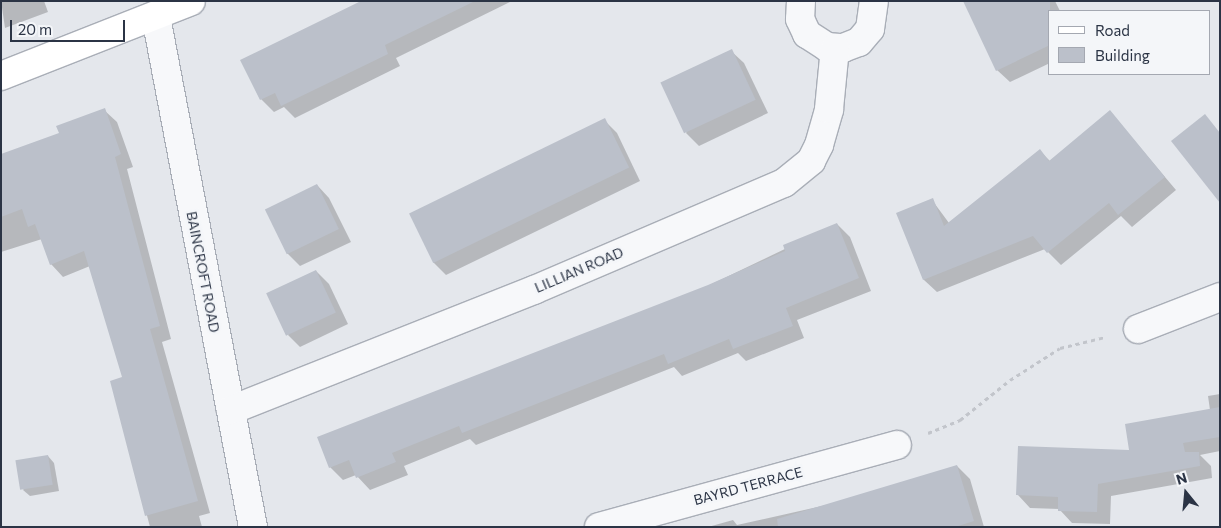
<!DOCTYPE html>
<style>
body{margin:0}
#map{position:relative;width:1221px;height:528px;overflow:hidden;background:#e4e7ec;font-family:Commissioner,sans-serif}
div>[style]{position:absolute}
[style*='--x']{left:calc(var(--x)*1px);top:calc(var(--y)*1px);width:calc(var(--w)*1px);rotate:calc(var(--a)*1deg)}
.shadow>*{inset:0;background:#0003}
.building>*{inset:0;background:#bbc0ca;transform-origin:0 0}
.path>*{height:3px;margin-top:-1.5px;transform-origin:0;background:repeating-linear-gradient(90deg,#c2c5cb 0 4px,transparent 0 8px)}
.roads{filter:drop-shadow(1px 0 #a9aeb7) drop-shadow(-1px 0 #a9aeb7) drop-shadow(0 1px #a9aeb7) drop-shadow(0 -1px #a9aeb7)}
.street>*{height:28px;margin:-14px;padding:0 14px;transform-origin:14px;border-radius:14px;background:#f7f8fa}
.secondary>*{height:28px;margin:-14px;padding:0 14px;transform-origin:14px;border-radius:14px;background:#fff}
span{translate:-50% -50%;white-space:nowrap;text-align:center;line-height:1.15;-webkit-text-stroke:5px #f4f6f9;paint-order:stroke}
.street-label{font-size:14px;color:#2b3445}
.frame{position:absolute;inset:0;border:2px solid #2b3445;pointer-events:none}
.legend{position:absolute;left:1048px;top:10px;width:162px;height:65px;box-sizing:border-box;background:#f4f6f9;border:1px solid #a4a8b1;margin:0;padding:6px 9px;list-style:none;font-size:15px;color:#2b3445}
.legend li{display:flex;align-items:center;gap:10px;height:25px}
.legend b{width:25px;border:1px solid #a4a8b1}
.north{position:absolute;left:1161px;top:468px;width:50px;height:50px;-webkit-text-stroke:4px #f4f6f9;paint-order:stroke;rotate:343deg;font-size:14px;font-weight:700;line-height:20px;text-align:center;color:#2b3445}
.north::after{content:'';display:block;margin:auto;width:18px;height:22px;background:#2b3445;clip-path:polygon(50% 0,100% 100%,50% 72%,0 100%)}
.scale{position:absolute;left:10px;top:20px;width:115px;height:22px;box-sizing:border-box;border:2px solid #2b3445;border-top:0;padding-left:6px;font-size:15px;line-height:18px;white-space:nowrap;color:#2b3445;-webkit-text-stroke:4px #f4f6f9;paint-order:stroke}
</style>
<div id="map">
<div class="shadow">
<div style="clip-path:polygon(1px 1px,44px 1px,48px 12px,5px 28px)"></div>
<div style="clip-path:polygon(365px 1px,512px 1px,396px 58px,400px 66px,295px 118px,284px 107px,274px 112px,261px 99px)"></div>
<div style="clip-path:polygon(964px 1px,1055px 1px,1060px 11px,1050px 11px,1050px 63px,1010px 82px,997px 70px)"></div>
<div style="clip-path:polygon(731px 51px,744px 63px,768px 113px,699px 146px,686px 133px)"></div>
<div style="clip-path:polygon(104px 110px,117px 122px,133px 167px,127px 169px,171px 339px,162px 342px,210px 513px,199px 516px,202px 527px,150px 527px,112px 382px,123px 378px,90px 266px,63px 277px,51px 264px,42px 239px,1px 252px,1px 156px,60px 134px)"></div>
<div style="clip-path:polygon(1110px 112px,1176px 190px,1132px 227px,1121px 216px,1061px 265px,1045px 249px,937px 292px,924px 280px,898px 214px,932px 200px,949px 223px,1040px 151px,1050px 161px)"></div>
<div style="clip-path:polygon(604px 120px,617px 133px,640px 181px,446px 275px,433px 262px)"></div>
<div style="clip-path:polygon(317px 185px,329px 198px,351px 242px,300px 266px,287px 253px)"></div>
<div style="clip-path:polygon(837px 224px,850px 237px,871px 291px,797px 320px,804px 338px,746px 361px,738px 353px,682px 376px,674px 367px,476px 445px,470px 439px,404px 466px,408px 475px,370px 490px,356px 475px,343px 480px,330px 467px)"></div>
<div style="clip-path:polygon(316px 271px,329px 284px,348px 324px,300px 347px,288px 335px)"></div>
<div style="clip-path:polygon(1220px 394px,1220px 451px,1200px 455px,1211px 466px,1212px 478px,1111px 496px,1110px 524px,1072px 523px,1059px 509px,1030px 508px,1018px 495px,1131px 451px,1210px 410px,1208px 396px)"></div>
<div style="clip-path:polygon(48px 456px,54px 463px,59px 491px,30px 496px,23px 490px)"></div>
<div style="clip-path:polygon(957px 466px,970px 479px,984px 527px,708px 527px,733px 520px,737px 525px,831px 504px)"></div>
</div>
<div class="building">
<div style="clip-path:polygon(361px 1px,475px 1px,385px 45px,388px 54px,281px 106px,275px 93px,260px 100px,240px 60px)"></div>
<div style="clip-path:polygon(963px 1px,1050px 1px,1050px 45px,996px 71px)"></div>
<div style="left:732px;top:49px;width:56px;height:79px;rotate:65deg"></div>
<div style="clip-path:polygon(105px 108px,121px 154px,115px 157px,160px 326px,150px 329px,198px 501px,145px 516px,110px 381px,122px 377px,84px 251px,50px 265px,35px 224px,28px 227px,22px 209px,1px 217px,1px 154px,59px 133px,56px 126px)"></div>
<div style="clip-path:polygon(1110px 110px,1165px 177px,1118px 215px,1109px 203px,1047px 253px,1033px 236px,923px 280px,896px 213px,933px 198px,944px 226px,1040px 149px,1049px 161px)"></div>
<div style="clip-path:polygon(1205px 114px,1220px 133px,1220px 203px,1171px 141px)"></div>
<div style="left:605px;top:118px;width:55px;height:218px;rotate:64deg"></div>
<div style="left:317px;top:184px;width:50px;height:58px;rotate:64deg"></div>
<div style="clip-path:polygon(837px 223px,859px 278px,786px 308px,793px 326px,733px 349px,729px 339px,668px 364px,664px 354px,462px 433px,459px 426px,392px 453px,396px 462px,356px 478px,349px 460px,329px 468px,317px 437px,708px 285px,785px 251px,783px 245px)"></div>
<div style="left:316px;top:270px;width:47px;height:55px;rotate:65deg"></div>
<div style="clip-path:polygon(1220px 407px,1220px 437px,1183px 443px,1185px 452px,1199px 452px,1200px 466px,1098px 484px,1097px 512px,1058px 511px,1058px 497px,1016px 495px,1018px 446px,1129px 450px,1125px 424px)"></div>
<div style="left:48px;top:455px;width:30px;height:33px;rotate:81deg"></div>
<div style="clip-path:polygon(957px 465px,974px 521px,955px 527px,778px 527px,777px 519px)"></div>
</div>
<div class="path">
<div style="--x:928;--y:433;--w:35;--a:-22"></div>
<div style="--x:960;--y:420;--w:64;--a:-38.7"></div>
<div style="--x:1010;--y:380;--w:59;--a:-32.6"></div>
<div style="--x:1060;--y:348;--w:46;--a:-13.7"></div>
</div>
<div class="roads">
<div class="street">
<div style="--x:801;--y:1;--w:18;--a:93"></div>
<div style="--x:800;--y:19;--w:17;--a:65"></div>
<div style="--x:807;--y:34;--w:24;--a:33"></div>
<div style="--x:827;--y:47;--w:16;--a:4"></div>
<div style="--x:843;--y:48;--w:17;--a:-21"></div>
<div style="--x:859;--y:42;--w:17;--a:-50"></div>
<div style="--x:870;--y:29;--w:28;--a:-82"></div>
<div style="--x:156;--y:17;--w:519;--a:79.23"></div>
<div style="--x:1138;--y:329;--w:88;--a:-21.3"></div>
<div style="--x:231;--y:410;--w:326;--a:-21.6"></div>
<div style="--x:534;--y:290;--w:272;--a:-23.2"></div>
<div style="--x:784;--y:183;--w:35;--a:-39"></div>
<div style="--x:811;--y:161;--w:18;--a:-63"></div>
<div style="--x:819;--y:145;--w:37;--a:-74"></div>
<div style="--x:829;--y:109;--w:61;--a:-84.4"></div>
<div style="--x:599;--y:527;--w:309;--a:-15.4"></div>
</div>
<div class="secondary">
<div style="--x:1;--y:76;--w:204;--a:-21.5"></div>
</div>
</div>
<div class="street-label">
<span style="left:579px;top:270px;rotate:-23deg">LILLIAN ROAD</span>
<span style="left:203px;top:272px;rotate:79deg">BAINCROFT ROAD</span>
<span style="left:748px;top:486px;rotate:-15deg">BAYRD TERRACE</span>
</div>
<div class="frame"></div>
<ul class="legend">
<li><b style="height:6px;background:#fff"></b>Road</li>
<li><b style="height:14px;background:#bbc0ca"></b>Building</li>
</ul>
<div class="north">N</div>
<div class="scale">20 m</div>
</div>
